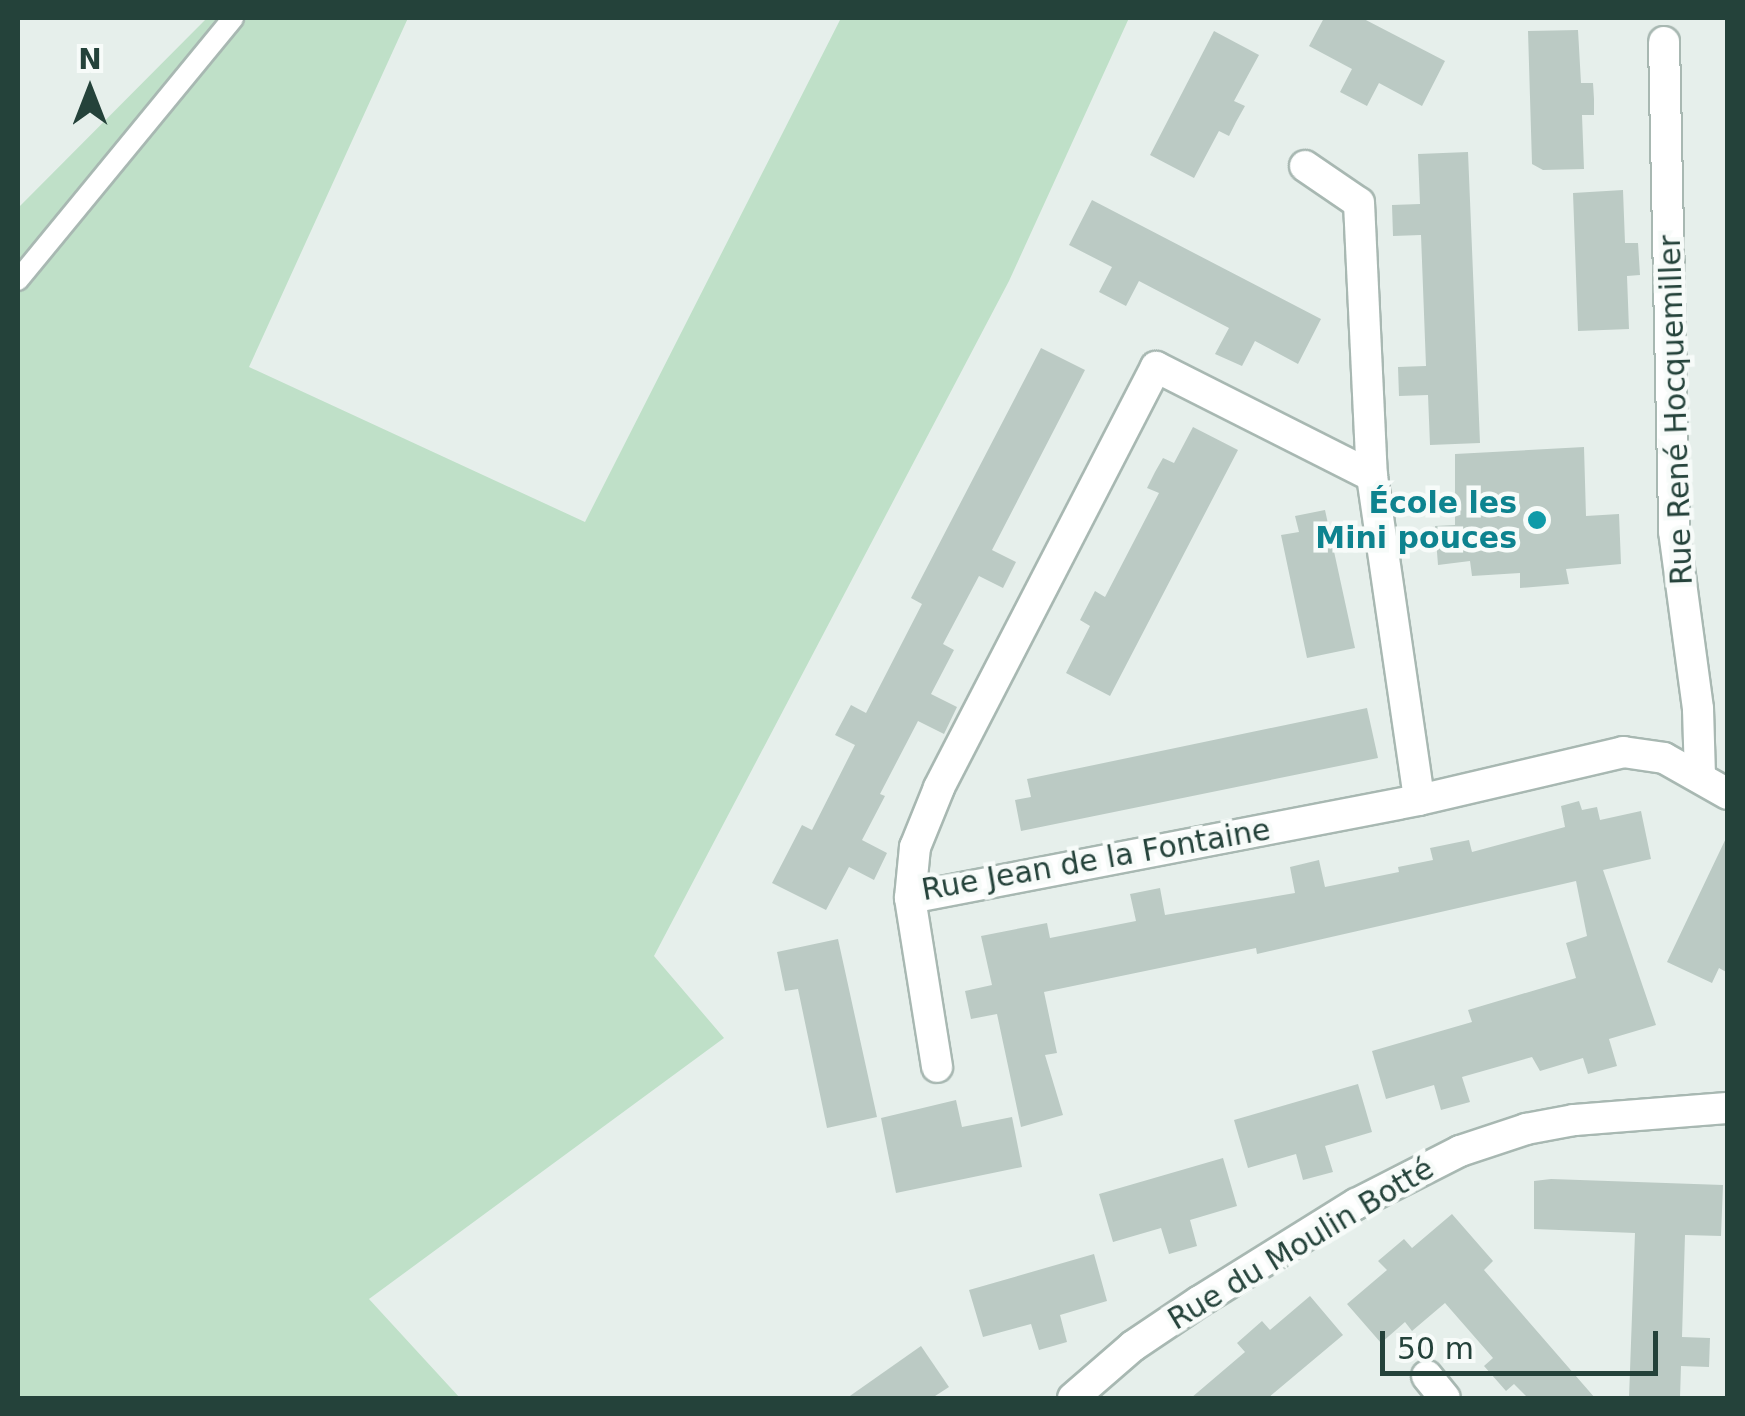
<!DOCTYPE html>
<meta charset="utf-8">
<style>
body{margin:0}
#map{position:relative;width:1745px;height:1416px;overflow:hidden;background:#e6efeb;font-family:"DejaVu Sans",sans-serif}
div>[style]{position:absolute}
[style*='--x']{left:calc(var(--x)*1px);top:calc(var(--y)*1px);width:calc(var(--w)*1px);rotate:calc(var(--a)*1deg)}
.green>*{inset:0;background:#bfe0c8}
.building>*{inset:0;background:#bbcac4}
.roads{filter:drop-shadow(2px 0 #a8b8b2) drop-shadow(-2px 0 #a8b8b2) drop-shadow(0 2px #a8b8b2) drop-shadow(0 -2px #a8b8b2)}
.service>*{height:20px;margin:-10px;padding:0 10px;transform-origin:10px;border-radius:10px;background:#fff}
.minor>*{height:30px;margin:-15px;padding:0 15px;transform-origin:15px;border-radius:15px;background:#fff}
.dots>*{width:28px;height:28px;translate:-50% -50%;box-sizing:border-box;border:5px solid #f7fbf9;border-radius:50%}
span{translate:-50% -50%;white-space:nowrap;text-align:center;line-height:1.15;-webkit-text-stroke:9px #f7fbf9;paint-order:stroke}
.street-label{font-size:30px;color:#24423a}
.culture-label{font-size:30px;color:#0d838f;font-weight:700}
.right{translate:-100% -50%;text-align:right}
.frame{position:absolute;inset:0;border:20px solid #24423a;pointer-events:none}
.north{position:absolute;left:40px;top:40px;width:100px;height:100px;-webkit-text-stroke:8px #f7fbf9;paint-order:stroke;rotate:0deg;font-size:28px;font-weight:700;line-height:40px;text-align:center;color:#24423a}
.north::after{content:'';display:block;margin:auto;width:35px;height:45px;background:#24423a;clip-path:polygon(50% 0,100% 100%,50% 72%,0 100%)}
.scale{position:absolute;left:1380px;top:1331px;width:278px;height:45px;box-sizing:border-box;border:5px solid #24423a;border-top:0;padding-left:12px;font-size:30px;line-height:35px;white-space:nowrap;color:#24423a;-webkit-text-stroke:8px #f7fbf9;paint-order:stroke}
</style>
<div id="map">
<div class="green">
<div style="clip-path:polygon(207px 18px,408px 18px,249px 367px,585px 522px,841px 18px,1129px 18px,1009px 281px,654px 956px,724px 1038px,369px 1299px,460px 1398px,18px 1398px,18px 208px)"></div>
</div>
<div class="building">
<div style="clip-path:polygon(1324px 18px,1362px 18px,1445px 61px,1422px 106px,1379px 83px,1367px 106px,1340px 92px,1352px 69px,1309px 46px)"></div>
<div style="clip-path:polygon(1578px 30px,1581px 83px,1593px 83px,1594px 99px,1594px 115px,1582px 115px,1584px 169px,1543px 170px,1532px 164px,1528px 31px)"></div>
<div style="clip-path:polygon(1214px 31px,1259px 55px,1234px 101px,1245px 106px,1236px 122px,1229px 136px,1219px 131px,1194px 178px,1150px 155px)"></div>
<div style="clip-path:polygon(1468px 152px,1480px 443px,1430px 445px,1428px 395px,1399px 396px,1398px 367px,1426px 366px,1421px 235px,1393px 236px,1392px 205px,1420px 204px,1418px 154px)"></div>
<div style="clip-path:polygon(1623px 190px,1625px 243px,1638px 243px,1640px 275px,1627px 276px,1629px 329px,1578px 331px,1573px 193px)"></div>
<div style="clip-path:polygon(1092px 200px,1321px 319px,1298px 364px,1255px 341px,1242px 366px,1215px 354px,1229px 328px,1139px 281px,1126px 306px,1099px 292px,1112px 267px,1069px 245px)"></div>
<div style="clip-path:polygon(1041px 348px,1085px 370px,992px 550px,1016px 562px,1003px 588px,979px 576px,943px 644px,954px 650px,931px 694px,957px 707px,944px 734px,918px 721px,880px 794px,885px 796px,862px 840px,887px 853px,874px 880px,849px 867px,826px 910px,772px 883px,802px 825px,812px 830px,855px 745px,835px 735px,851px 705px,866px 713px,922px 604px,911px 598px)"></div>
<div style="clip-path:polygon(1193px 427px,1238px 450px,1110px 696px,1066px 673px,1090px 626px,1080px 620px,1095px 591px,1105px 597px,1159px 493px,1147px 488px,1155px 472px,1163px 458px,1174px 463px)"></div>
<div style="clip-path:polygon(1584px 447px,1586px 516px,1619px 514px,1621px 564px,1566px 569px,1569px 584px,1520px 588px,1520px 573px,1472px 576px,1470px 561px,1438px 565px,1435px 526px,1455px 525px,1455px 454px)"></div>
<div style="clip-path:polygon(1325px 510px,1355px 648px,1307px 658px,1281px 535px,1299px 532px,1295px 516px)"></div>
<div style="clip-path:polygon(1367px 708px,1378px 758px,1021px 831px,1015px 800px,1031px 797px,1027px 779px)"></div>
<div style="clip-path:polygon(1579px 801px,1582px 810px,1597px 807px,1600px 820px,1641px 811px,1651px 859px,1603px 870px,1656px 1025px,1609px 1039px,1617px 1066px,1588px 1074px,1583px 1058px,1540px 1071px,1532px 1057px,1462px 1077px,1470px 1102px,1441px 1110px,1434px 1085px,1386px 1099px,1372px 1051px,1472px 1022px,1468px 1010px,1576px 978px,1566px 943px,1587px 936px,1576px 881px,1257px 954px,1256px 948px,1044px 992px,1057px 1053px,1045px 1055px,1063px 1115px,1021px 1127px,997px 1014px,971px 1019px,965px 991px,992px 985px,981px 936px,1047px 923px,1050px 938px,1136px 921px,1130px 894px,1160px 888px,1165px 915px,1295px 893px,1290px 867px,1319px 860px,1325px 887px,1399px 872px,1398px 867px,1433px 860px,1430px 848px,1469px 840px,1472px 852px,1565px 827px,1561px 806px)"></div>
<div style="clip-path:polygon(1728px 834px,1728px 973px,1719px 968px,1712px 983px,1667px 962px)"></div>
<div style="clip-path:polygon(838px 939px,877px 1117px,827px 1128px,798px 989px,785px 991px,777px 952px)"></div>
<div style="clip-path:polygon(1358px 1084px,1372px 1132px,1325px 1146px,1333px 1172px,1303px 1180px,1296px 1154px,1248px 1168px,1234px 1120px)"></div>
<div style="clip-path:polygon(956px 1100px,962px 1127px,1012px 1117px,1022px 1167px,896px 1193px,881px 1118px)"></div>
<div style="clip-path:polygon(1223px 1158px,1237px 1206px,1190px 1220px,1197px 1246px,1169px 1254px,1161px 1228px,1113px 1242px,1099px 1194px)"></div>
<div style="clip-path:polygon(1551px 1179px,1723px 1185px,1721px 1236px,1685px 1235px,1682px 1337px,1710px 1338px,1709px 1367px,1681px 1366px,1680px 1398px,1629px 1398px,1635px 1233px,1534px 1229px,1534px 1181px)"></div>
<div style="clip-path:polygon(1452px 1214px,1493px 1261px,1484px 1270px,1595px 1398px,1528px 1398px,1514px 1384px,1506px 1391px,1484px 1366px,1493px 1358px,1445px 1303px,1412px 1331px,1405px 1322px,1381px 1343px,1347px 1304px,1387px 1270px,1378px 1261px,1404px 1239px,1412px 1248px)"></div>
<div style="clip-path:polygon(1094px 1254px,1107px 1301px,1060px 1315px,1067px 1342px,1039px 1350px,1031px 1324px,983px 1337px,969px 1290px)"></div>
<div style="clip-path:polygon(1310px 1296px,1343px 1335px,1268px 1398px,1191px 1398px,1245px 1352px,1237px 1343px,1262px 1321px,1270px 1330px)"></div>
<div style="clip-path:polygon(921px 1346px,949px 1387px,932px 1398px,847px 1398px)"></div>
</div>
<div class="roads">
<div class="service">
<div style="--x:18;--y:280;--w:339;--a:-50.6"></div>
</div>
<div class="minor">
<div style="--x:1664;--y:42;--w:489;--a:88.8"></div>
<div style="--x:1674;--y:531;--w:180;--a:82.3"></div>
<div style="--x:1698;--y:709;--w:68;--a:88.3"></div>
<div style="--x:1305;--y:166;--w:65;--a:34.4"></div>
<div style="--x:1359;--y:203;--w:273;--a:87.3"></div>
<div style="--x:1372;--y:476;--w:327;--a:81.7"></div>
<div style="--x:1372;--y:476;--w:242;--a:-153.2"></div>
<div style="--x:1156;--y:367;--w:474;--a:117.3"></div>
<div style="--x:939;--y:788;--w:64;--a:112.1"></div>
<div style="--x:915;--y:847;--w:51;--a:95.6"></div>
<div style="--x:910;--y:898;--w:518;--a:-10.9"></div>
<div style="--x:1419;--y:800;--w:210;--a:-13.2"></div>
<div style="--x:1623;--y:752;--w:41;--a:8.3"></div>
<div style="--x:1664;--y:758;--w:73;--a:29.4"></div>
<div style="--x:910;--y:898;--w:171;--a:80.9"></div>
<div style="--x:1427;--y:1376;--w:28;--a:51"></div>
<div style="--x:1073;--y:1398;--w:79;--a:-40.9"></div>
<div style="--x:1133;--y:1346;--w:81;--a:-33.9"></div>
<div style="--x:1200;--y:1301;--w:184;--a:-31.9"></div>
<div style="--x:1356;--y:1204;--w:117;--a:-27"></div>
<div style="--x:1460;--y:1151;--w:70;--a:-18.4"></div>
<div style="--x:1526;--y:1129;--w:49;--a:-10.6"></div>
<div style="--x:1574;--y:1120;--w:154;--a:-4.5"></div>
</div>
</div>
<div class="dots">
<div style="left:1537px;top:520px;background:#0f9aa8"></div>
</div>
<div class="street-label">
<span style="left:1676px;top:410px;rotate:-92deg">Rue René Hocquemiller</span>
<span style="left:1096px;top:860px;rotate:-10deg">Rue Jean de la Fontaine</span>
<span style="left:1301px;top:1244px;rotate:-31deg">Rue du Moulin Botté</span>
</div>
<div class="culture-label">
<span class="right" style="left:1517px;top:520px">École les<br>Mini pouces</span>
</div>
<div class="frame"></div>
<div class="north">N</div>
<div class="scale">50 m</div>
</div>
